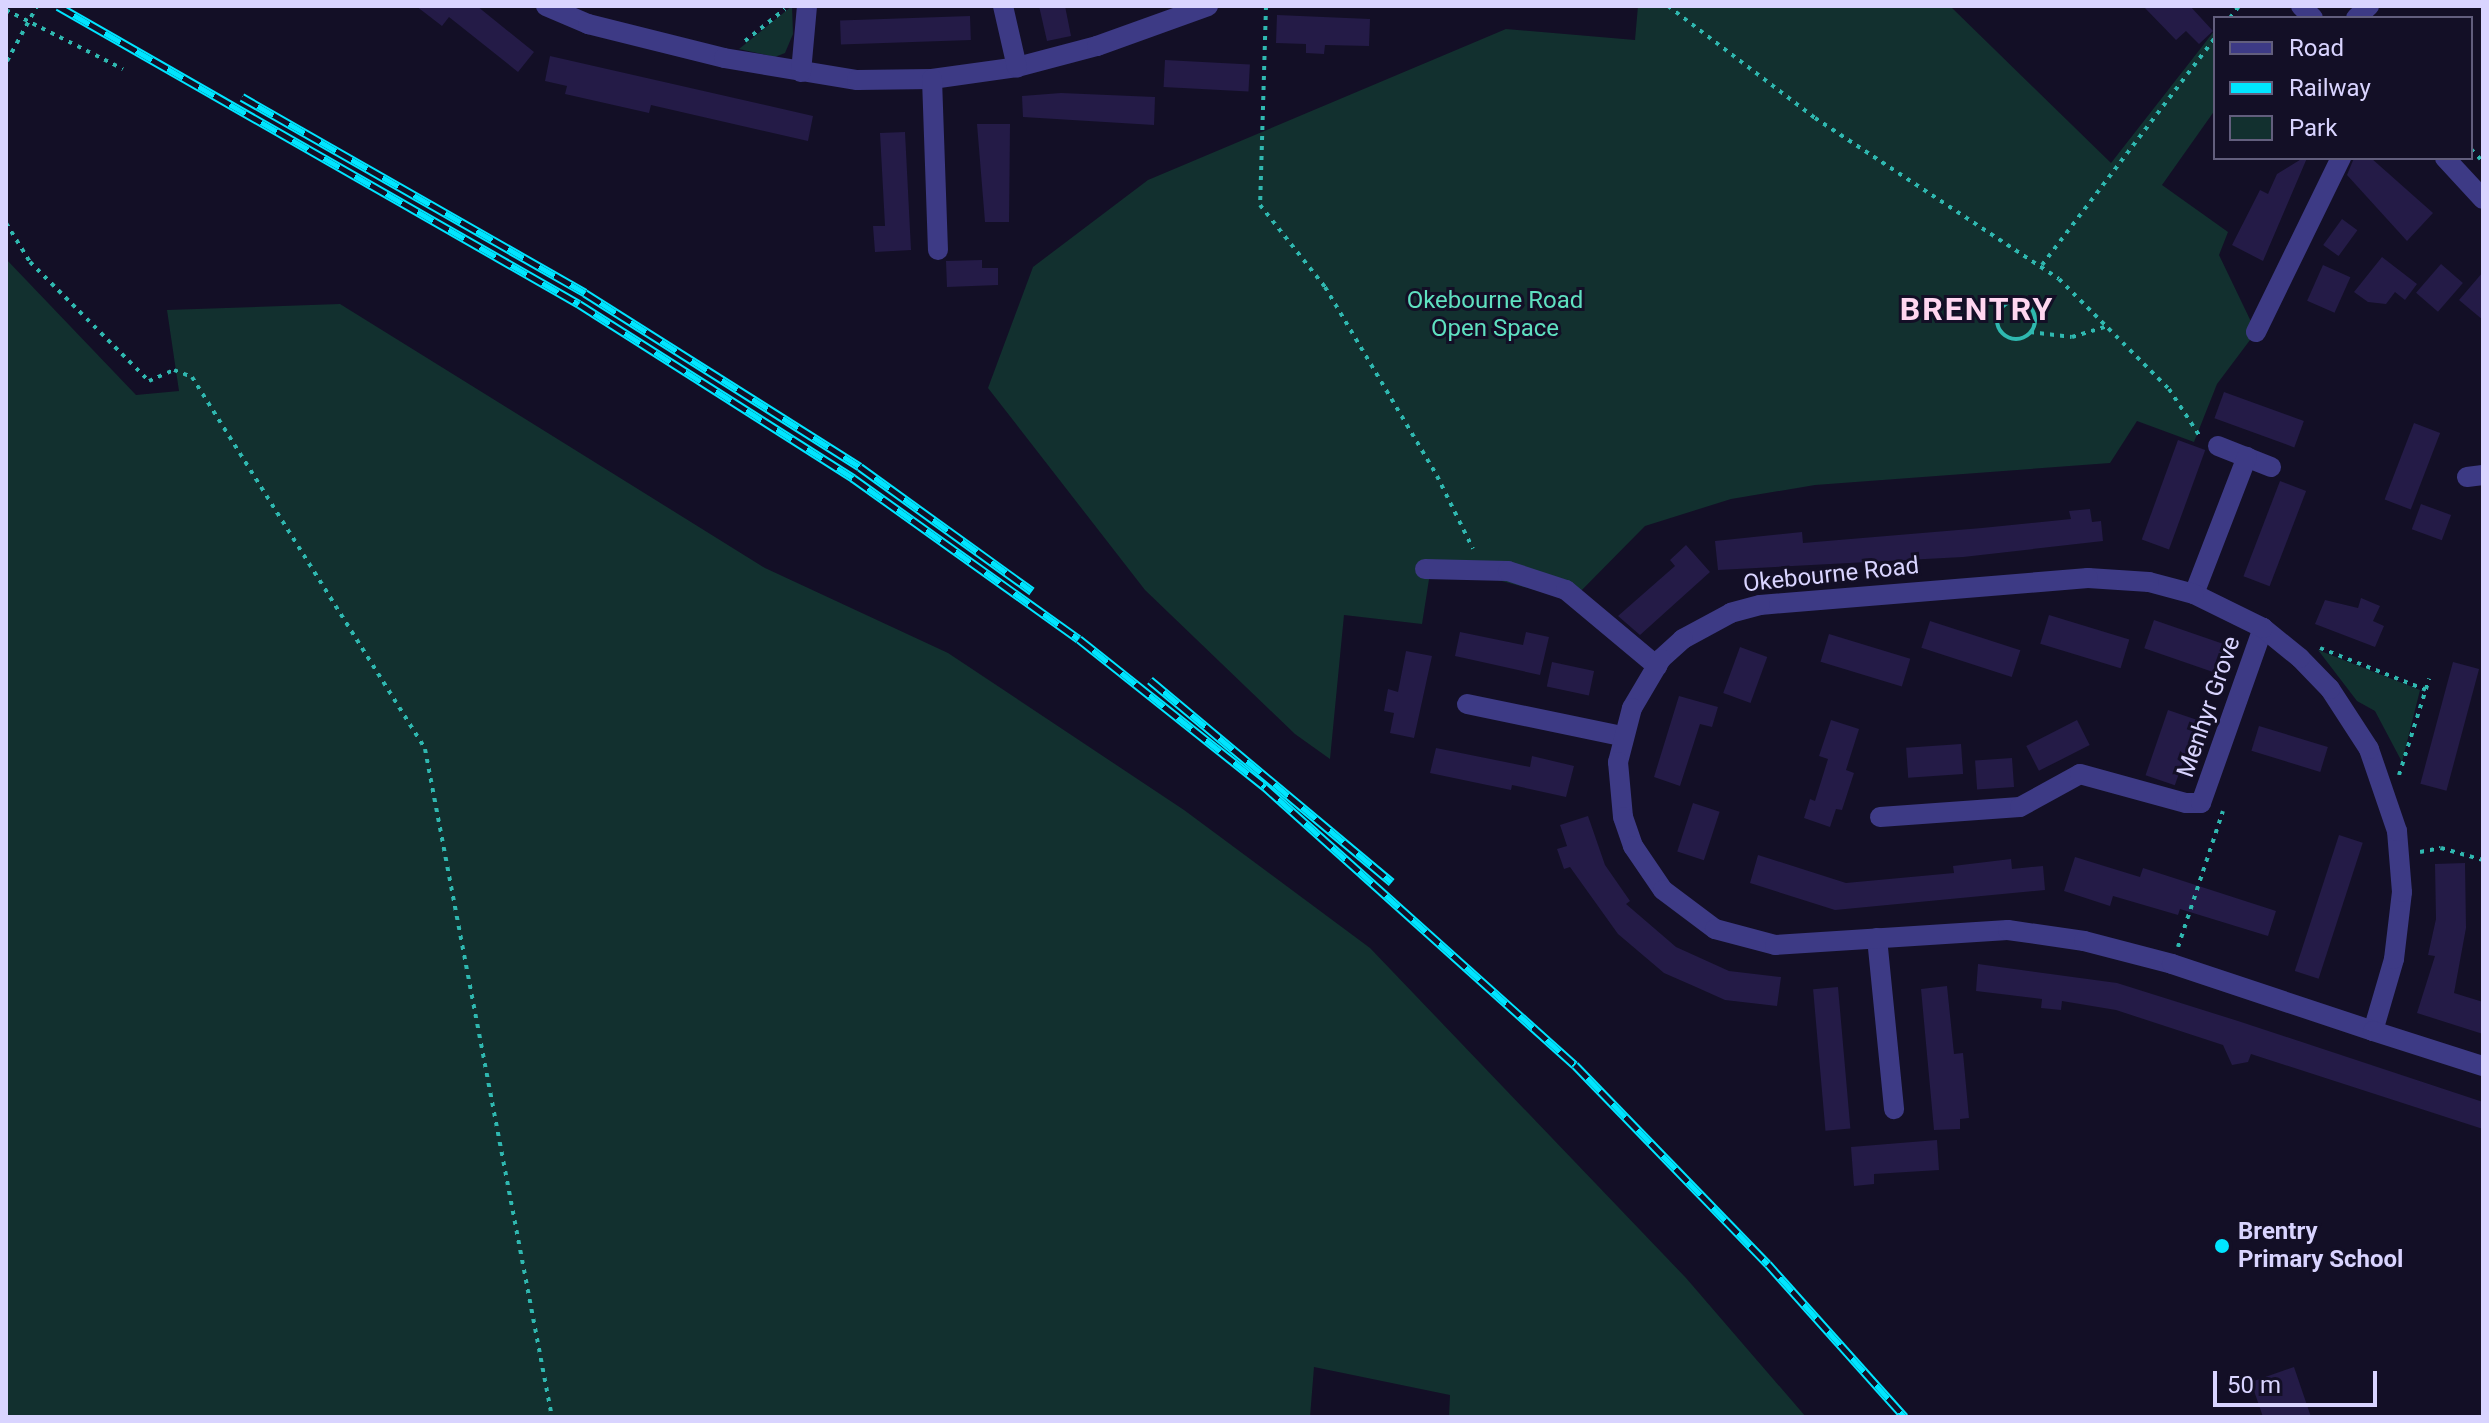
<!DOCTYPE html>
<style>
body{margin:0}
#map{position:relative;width:2489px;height:1423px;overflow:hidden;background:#130f26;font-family:Roboto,sans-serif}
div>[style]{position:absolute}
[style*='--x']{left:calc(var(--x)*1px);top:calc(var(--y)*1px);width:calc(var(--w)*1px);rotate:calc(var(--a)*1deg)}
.green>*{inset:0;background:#12302f}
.building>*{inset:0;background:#241b47;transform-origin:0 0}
.path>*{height:4px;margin-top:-2px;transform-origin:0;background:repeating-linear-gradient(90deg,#2fb8b0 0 4px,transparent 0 10px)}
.path>.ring{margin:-2px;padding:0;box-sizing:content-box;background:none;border:4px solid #2fb8b0;border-radius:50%}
.minor>*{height:20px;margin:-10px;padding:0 10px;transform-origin:10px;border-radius:10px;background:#3d3a85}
.rail>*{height:9px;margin-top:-4.5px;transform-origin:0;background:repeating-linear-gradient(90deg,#130f26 0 18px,#00e5ff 0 36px);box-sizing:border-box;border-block:2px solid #00e5ff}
.path-bridge>*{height:4px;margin-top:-2px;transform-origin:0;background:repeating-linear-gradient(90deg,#2fb8b0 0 4px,transparent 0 10px)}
.dots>*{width:22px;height:22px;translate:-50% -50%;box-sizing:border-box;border:4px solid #130f26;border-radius:50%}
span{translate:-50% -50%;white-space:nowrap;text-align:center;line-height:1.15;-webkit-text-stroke:6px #130f26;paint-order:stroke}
.park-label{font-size:24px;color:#5fe0c0}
.street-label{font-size:24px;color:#d9d4ff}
.poi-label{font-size:24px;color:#d9d4ff;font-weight:700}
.left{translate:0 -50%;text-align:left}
.district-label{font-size:32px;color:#ffd6f0;font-weight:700;letter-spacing:2px}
.frame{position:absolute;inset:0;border:8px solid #d9d4ff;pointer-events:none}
.legend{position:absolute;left:2213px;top:16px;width:260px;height:144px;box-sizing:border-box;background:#130f26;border:2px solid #625e7d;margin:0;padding:10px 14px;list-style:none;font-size:24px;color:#d9d4ff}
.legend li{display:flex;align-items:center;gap:16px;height:40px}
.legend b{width:40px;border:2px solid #625e7d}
.scale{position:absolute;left:2213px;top:1371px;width:164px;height:36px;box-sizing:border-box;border:4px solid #d9d4ff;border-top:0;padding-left:10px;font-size:24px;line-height:28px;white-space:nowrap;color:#d9d4ff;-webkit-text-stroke:6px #130f26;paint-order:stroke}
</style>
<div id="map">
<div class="green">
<div style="clip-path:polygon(792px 6px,793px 34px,785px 53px,775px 57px,739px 49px)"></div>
<div style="clip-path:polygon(1638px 6px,1950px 6px,2111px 163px,2215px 30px,2215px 110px,2162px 185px,2228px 232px,2219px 255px,2256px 332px,2217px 384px,2194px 442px,2137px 421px,2110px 463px,1815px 485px,1731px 499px,1645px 526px,1572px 600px,1483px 576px,1430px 573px,1422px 624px,1344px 615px,1330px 759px,1295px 734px,1145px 590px,988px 388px,1033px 267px,1148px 180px,1506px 29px,1635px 40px)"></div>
<div style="clip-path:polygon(6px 259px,136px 395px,179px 391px,167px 310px,340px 304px,765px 568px,948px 653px,1184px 810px,1370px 948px,1686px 1278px,1806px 1417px,1449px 1417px,1450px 1395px,1314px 1367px,1310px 1417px,6px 1417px)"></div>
<div style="clip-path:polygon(2318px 650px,2420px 690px,2402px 762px,2375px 711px,2357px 701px)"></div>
</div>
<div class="building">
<div style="clip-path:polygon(416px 6px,477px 6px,534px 52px,518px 72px,449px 17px,442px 26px)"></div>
<div style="clip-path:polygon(1039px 6px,1065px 6px,1071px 36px,1047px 41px)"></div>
<div style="clip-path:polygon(2143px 6px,2190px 6px,2213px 31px,2199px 44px,2186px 31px,2176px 40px)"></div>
<div style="clip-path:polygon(1277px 15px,1370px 19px,1369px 46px,1325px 45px,1324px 54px,1306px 53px,1306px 44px,1276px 43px)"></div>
<div style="left:970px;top:16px;width:24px;height:130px;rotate:88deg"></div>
<div style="clip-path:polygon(550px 56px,813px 116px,808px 141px,651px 105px,649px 113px,565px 94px,567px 86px,545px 81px)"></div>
<div style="left:1165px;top:60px;width:85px;height:27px;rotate:3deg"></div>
<div style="clip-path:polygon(1061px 93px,1155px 97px,1154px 125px,1023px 117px,1022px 96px)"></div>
<div style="clip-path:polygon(977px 124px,1010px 124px,1009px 222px,985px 222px)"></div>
<div style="clip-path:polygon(905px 132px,911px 250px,875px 252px,873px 226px,885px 226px,880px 133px)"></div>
<div style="clip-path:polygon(2303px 158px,2307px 158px,2263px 261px,2232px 245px,2260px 190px,2268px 194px,2277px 174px)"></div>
<div style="clip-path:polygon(2371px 158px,2433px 213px,2407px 241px,2347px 175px,2354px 158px)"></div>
<div style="left:2342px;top:219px;width:19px;height:32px;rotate:36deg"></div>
<div style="clip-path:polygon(2382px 257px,2417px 284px,2405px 300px,2395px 292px,2386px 304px,2368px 302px,2354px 292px)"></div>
<div style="clip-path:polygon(982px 260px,982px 268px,998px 268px,998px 285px,947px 287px,946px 261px)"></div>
<div style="left:2441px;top:264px;width:29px;height:38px;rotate:41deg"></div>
<div style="left:2323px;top:265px;width:30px;height:39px;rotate:24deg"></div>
<div style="clip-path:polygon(2483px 272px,2483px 320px,2459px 300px)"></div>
<div style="left:2224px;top:392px;width:85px;height:28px;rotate:20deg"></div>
<div style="left:2414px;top:423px;width:28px;height:82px;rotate:21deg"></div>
<div style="left:2178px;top:440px;width:29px;height:106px;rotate:20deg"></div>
<div style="left:2280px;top:481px;width:28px;height:102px;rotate:21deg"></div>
<div style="left:2421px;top:504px;width:32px;height:27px;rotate:20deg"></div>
<div style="clip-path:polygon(2090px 509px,2092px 522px,2101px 521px,2103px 541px,1963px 557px,1718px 570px,1715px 541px,1802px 532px,1803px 543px,1982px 528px,2071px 519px,2069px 511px)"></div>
<div style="clip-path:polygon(1686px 545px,1710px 572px,1640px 635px,1618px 616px,1675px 566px,1670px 560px)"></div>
<div style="clip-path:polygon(2361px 598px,2380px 606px,2373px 621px,2384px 626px,2375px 647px,2315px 624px,2325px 600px,2358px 608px)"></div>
<div style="left:2049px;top:615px;width:84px;height:30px;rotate:17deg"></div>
<div style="left:2154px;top:620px;width:85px;height:30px;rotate:19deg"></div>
<div style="left:1930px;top:621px;width:95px;height:28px;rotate:18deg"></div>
<div style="clip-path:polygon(1460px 632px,1523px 645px,1526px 632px,1549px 637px,1540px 675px,1455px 656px)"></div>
<div style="left:1829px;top:634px;width:85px;height:29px;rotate:17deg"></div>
<div style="left:1740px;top:647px;width:29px;height:49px;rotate:20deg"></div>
<div style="clip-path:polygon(1406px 651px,1432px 656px,1414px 738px,1390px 733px,1394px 713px,1384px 711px,1388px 689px,1398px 692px)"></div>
<div style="left:1552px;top:662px;width:43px;height:25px;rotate:12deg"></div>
<div style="left:2453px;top:662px;width:27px;height:126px;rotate:15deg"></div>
<div style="clip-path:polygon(1679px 696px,1718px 707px,1712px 727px,1700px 724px,1680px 786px,1654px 777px)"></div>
<div style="left:2168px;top:710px;width:31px;height:69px;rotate:19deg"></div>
<div style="clip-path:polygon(1831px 720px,1859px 729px,1846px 770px,1854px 773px,1842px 810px,1836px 809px,1830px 827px,1804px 818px,1810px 799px,1815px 801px,1828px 759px,1819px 756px)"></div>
<div style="left:2077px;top:720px;width:28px;height:57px;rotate:63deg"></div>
<div style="left:2259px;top:726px;width:72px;height:26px;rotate:17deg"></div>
<div style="left:1961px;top:744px;width:30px;height:55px;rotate:86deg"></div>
<div style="clip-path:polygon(1436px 748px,1530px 767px,1532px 756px,1574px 766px,1566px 797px,1512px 785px,1511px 790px,1430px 773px)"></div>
<div style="left:2012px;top:758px;width:29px;height:37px;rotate:86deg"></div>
<div style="left:1693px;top:803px;width:28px;height:51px;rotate:18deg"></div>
<div style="clip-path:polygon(1588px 816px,1605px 865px,1630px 901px,1626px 904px,1676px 947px,1729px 971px,1781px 977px,1777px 1006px,1725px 1000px,1696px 987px,1664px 973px,1618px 934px,1570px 867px,1564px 869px,1557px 849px,1567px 846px,1560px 825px)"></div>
<div style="left:2339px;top:835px;width:25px;height:143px;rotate:18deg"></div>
<div style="clip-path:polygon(1758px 855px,1846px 883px,1954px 873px,1953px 866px,2011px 859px,2012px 869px,2043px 866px,2045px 890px,1835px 910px,1750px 883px)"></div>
<div style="clip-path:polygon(2075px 857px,2140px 877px,2143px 868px,2276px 911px,2268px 936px,2180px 909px,2178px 915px,2113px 896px,2110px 906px,2064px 891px)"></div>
<div style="clip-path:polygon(2465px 863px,2466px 928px,2454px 993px,2483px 1002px,2483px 1034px,2417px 1013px,2435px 956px,2428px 955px,2436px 919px,2435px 864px)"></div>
<div style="clip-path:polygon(1978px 964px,2117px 983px,2238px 1021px,2483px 1102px,2483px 1129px,2251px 1054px,2248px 1062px,2232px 1065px,2223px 1045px,2116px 1010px,2062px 1001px,2061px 1010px,2041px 1008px,2042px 999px,1976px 991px)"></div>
<div style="clip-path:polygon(1947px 986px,1954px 1054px,1963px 1053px,1969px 1118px,1960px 1119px,1960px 1129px,1934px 1130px,1921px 989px)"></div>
<div style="left:1838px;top:987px;width:142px;height:25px;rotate:85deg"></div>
<div style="clip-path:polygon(1937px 1140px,1939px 1170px,1874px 1174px,1874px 1184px,1854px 1186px,1851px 1147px)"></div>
<div style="clip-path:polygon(2294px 1367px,2311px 1417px,2263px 1417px,2251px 1382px)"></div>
</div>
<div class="path">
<div style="--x:1266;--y:6;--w:199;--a:91.7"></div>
<div style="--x:1260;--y:205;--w:105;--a:51.6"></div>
<div style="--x:1325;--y:287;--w:220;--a:59.3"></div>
<div style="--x:1437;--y:476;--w:81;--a:63.7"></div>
<div style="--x:1668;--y:6;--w:185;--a:37.3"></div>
<div style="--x:1815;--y:118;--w:292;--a:33.4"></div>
<div style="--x:2059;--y:279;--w:156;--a:45"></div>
<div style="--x:2169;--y:389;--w:59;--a:56.9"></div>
<div style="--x:6;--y:10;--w:131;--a:26.8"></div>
<div style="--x:2230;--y:18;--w:15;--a:-53"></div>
<div style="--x:745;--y:41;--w:51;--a:-38.7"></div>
<div style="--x:6;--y:61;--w:1;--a:0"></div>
<div style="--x:2471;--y:149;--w:18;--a:47"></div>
<div style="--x:6;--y:223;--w:46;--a:58.4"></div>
<div style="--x:30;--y:262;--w:168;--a:45"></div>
<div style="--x:149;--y:381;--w:27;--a:-24"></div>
<div style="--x:174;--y:370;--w:19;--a:21"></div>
<div style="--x:192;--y:377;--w:439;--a:57.9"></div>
<div style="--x:425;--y:749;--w:680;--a:79.24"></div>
<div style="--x:2042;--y:265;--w:285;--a:-52.7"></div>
<div class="ring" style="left:1997px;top:301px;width:34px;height:34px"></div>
<div style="--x:2030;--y:332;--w:42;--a:6.8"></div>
<div style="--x:2072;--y:337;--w:38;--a:-17"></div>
<div style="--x:2320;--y:648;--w:114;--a:21.6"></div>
<div style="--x:2399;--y:775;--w:101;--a:-72.6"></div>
<div style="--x:2420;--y:852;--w:21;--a:-11"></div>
<div style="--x:2441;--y:848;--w:44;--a:15.9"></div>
<div style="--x:2178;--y:947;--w:143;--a:-71.7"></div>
</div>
<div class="minor">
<div style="--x:546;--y:6;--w:46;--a:23.2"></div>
<div style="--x:588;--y:24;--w:140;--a:14"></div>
<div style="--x:724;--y:58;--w:135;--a:9.4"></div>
<div style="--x:857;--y:80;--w:75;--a:-0.8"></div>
<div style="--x:932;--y:79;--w:86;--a:-8"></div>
<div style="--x:1017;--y:67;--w:83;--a:-14.7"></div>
<div style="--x:1097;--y:46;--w:118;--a:-19.8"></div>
<div style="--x:1003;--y:6;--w:63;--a:77.1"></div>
<div style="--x:2301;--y:6;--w:17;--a:45"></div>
<div style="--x:2356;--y:18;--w:18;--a:-43"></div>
<div style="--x:801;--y:72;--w:66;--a:-84.8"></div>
<div style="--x:932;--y:79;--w:171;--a:88"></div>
<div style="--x:2445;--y:158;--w:56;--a:47.2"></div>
<div style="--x:2256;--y:332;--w:194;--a:-64"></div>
<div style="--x:2218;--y:446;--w:57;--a:21.6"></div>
<div style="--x:2467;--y:477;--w:16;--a:-7"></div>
<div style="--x:1425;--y:569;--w:83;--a:1.4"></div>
<div style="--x:1508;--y:571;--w:61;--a:18.1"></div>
<div style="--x:1566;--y:590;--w:119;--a:39.9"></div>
<div style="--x:2194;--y:594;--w:147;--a:-68.9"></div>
<div style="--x:1467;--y:704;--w:157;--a:11.7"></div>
<div style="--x:1880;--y:817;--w:140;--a:-4.1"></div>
<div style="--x:2020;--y:807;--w:68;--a:-28.8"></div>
<div style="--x:2080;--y:774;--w:110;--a:15.3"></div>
<div style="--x:2186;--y:803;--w:15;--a:0"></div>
<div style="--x:2201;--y:803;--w:186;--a:-70.5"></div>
<div style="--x:1877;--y:938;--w:172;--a:84.3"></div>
<div style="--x:2373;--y:1031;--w:75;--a:-73.7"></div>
<div style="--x:2394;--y:959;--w:67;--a:-83.2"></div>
<div style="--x:2402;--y:892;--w:61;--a:-94.7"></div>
<div style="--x:2397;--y:831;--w:87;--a:-108.9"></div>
<div style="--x:2369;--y:749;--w:72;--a:-123"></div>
<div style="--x:2330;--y:689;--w:43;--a:-134.1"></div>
<div style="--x:2300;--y:658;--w:48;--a:-141"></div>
<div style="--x:2263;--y:628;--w:77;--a:-153.8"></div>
<div style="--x:2194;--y:594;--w:47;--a:-165.1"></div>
<div style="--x:2149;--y:582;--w:61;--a:-176.2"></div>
<div style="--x:2088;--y:578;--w:329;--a:175.3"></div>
<div style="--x:1760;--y:605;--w:30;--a:165"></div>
<div style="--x:1731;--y:613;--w:55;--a:151.6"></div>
<div style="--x:1683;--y:639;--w:30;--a:138"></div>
<div style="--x:1661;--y:659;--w:57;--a:120.6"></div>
<div style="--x:1632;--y:708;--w:56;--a:104.5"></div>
<div style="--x:1618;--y:762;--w:55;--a:84.8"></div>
<div style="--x:1623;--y:817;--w:31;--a:71"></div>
<div style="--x:1633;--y:846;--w:53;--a:55.7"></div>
<div style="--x:1663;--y:890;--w:65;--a:36.9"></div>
<div style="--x:1715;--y:929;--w:62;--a:14.9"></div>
<div style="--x:1775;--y:945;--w:233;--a:-3.7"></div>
<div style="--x:2008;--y:930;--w:77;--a:8.2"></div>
<div style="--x:2084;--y:941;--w:91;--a:14.6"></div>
<div style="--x:2172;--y:964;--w:212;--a:18.4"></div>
<div style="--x:2373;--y:1031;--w:115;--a:17.7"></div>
</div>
<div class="rail">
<div style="--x:58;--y:6;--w:600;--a:29.77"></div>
<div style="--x:579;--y:304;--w:325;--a:32.4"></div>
<div style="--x:853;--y:478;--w:277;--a:35.5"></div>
<div style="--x:1079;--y:639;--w:238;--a:38.5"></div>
<div style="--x:1265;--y:787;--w:416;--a:41.9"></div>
<div style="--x:1575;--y:1065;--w:277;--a:45.9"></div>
<div style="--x:1768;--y:1264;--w:205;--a:48.2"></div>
<div style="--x:242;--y:97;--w:395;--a:29.7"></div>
<div style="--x:585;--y:293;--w:325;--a:32.3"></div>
<div style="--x:860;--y:467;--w:212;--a:35.8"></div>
<div style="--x:1150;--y:680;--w:315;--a:39.9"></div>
</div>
<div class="path-bridge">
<div style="--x:7;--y:61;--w:63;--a:-61.4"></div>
</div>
<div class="dots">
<div style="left:2222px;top:1246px;background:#00e5ff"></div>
</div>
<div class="park-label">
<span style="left:1495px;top:315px">Okebourne Road<br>Open Space</span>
</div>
<div class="street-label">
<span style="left:1831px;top:575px;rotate:-6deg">Okebourne Road</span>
<span style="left:2209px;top:707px;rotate:-71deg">Menhyr Grove</span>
</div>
<div class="poi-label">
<span class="left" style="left:2238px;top:1246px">Brentry<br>Primary School</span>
</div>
<div class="district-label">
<span style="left:1977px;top:309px">BRENTRY</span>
</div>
<div class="frame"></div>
<ul class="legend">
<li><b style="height:10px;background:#3d3a85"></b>Road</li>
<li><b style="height:10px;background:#00e5ff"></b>Railway</li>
<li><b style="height:22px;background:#12302f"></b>Park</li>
</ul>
<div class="scale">50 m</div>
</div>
